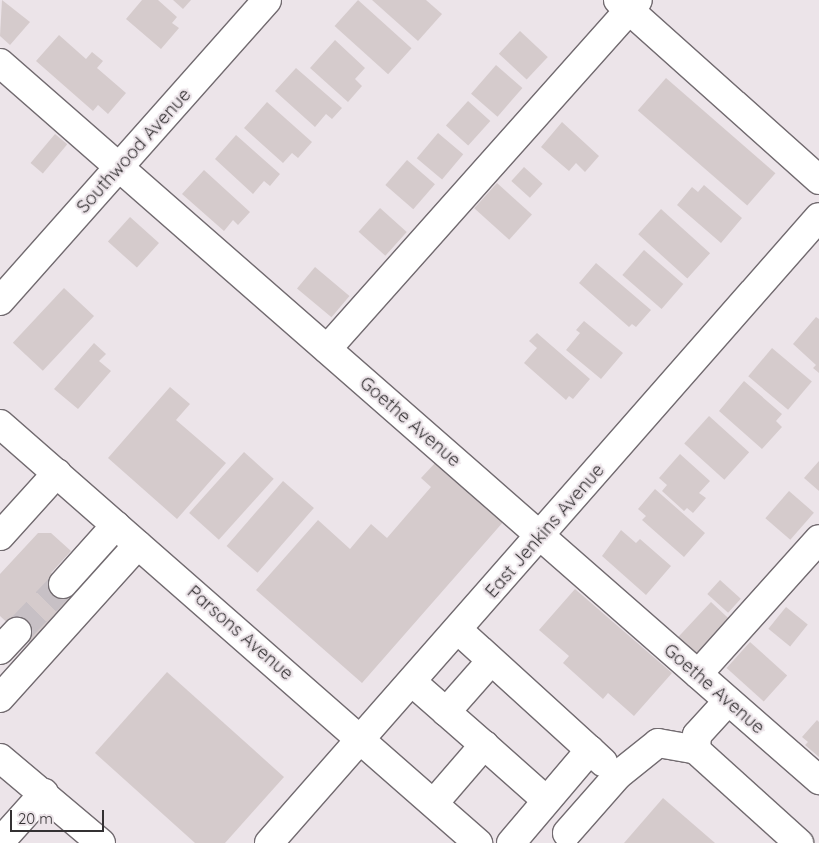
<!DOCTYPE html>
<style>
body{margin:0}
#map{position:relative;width:819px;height:843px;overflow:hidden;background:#ece4e9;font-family:Quicksand,sans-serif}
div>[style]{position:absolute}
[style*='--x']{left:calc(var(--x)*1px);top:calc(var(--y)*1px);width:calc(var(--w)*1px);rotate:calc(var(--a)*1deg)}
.building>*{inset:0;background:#d5cbcc;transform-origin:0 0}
.minor-tunnel>*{height:28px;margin-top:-14px;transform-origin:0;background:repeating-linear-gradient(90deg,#c7c0c5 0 28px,transparent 0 42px)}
.roads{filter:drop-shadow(1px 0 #726b70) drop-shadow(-1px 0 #726b70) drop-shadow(0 1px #726b70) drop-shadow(0 -1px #726b70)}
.minor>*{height:28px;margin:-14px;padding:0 14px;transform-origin:14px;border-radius:14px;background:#fff}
.major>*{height:28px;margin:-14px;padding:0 14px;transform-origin:14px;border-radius:14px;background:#fff}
span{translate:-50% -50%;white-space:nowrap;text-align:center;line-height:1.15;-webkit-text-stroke:4.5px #ece4e9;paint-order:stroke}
.street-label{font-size:18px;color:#343133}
.scale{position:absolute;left:10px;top:810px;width:94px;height:22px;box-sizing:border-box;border:2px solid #343133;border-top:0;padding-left:6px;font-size:15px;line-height:18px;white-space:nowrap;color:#343133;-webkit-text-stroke:4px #ece4e9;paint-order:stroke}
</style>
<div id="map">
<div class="building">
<div style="clip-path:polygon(2px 0,30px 22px,10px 45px,0 36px)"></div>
<div style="clip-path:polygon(142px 0,158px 0,177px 17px,172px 23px,179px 28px,161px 49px,126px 19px)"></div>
<div style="clip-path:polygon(173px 0,191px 0,183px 9px)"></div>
<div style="left:358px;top:0;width:72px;height:35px;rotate:42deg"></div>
<div style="clip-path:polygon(372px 0,426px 0,442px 14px,418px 41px)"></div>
<div style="left:520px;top:31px;width:38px;height:31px;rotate:43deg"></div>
<div style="clip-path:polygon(59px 35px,86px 59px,92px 52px,103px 61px,97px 68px,126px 93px,108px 114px,98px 105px,93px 111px,36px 61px)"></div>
<div style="clip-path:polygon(335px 40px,365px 68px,355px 79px,362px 86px,348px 102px,310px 68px)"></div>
<div style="left:496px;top:65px;width:35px;height:38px;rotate:41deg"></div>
<div style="clip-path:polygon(296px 68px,342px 108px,332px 119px,326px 114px,315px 127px,275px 91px)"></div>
<div style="left:666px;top:78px;width:145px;height:43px;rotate:41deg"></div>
<div style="left:468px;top:101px;width:30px;height:33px;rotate:42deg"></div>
<div style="clip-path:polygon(267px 102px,312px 142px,298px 158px,292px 153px,283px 163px,244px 128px)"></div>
<div style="clip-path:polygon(562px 122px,599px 156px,585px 172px,576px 163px,569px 171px,541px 147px)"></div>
<div style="left:438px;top:133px;width:33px;height:33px;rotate:40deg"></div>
<div style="left:55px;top:134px;width:16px;height:38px;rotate:40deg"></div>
<div style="clip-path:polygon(236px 135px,280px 174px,270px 186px,264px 181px,253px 194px,215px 159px)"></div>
<div style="left:407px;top:160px;width:37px;height:33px;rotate:41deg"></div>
<div style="left:524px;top:167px;width:25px;height:19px;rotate:42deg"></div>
<div style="clip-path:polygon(204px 170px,250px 212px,238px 225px,233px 220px,224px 231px,182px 194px)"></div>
<div style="left:497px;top:183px;width:47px;height:34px;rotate:42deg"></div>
<div style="clip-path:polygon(704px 185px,742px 218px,721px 243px,677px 205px,692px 187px,698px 192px)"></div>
<div style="left:380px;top:208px;width:36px;height:32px;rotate:42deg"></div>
<div style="left:661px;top:209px;width:66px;height:34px;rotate:42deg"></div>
<div style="left:130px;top:217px;width:39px;height:33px;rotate:42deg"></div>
<div style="left:644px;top:250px;width:52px;height:33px;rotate:41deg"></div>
<div style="clip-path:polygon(596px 263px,651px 310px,636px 327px,632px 324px,629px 327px,579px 283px)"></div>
<div style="left:315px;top:267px;width:45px;height:28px;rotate:40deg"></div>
<div style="left:64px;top:288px;width:41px;height:75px;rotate:43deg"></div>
<div style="clip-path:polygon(816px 317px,819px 319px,819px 373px,813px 368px,816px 365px,793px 344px)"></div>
<div style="clip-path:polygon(584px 321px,623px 353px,601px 379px,566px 350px,580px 333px,576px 330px)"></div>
<div style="clip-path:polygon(537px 333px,590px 379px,573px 399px,569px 396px,566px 400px,524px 363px,537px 348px,529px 341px)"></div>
<div style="clip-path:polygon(94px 343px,106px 354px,99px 361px,111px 371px,78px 409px,54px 389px)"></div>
<div style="left:772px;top:348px;width:52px;height:37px;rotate:40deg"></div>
<div style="clip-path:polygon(744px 381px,782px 414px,776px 421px,782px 427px,762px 449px,719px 411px)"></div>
<div style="clip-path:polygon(170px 387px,190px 404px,176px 420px,226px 463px,177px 519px,108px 458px)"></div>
<div style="left:709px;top:416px;width:54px;height:37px;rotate:42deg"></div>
<div style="left:244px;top:452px;width:40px;height:82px;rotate:42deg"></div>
<div style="clip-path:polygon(680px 454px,710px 481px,699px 493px,706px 498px,693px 513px,687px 508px,684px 511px,662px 491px,667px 485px,659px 478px)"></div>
<div style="clip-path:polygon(819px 461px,819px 491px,804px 478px)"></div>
<div style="clip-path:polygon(436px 462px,504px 521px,362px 683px,256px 590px,318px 520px,350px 549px,371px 524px,387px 538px,431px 487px,421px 478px)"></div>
<div style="left:283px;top:481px;width:41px;height:86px;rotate:41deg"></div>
<div style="clip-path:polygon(655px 489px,705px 533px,684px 557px,642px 520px,646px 516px,638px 509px)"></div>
<div style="left:789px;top:491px;width:33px;height:36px;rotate:41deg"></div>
<div style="clip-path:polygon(621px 530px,636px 543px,640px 539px,671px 566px,646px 595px,602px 556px)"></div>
<div style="clip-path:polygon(38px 533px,51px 533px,71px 551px,51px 573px,80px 599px,35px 648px,0 616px,0 574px)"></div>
<div style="left:720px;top:580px;width:28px;height:19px;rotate:42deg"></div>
<div style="clip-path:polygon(575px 589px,672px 673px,634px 716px,608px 693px,603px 699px,563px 663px,569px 656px,539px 630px)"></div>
<div style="left:711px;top:602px;width:26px;height:48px;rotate:43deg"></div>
<div style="left:786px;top:607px;width:28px;height:28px;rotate:39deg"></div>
<div style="left:750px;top:642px;width:50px;height:35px;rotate:42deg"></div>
<div style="clip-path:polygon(167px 672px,284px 777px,225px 843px,195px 843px,95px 753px)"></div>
<div style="clip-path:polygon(817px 720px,819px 722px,819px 757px,805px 745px,808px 742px,802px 737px)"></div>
<div style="clip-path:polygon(663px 798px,715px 843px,624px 843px)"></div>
</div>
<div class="minor-tunnel">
<div style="--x:17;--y:632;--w:66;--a:-46.2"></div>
</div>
<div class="roads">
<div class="minor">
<div style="--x:618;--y:0;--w:270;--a:41.8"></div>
<div style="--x:0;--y:63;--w:1089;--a:41.2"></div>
<div style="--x:0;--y:301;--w:402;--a:-48.4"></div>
<div style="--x:327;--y:349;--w:467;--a:-48.3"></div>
<div style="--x:0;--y:536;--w:85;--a:-47.9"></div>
<div style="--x:63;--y:584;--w:79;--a:-48.1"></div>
<div style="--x:458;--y:630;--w:178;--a:42.3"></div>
<div style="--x:0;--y:650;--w:25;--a:-47"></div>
<div style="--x:698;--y:674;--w:181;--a:-48.1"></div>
<div style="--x:412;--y:682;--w:96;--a:41.2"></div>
<div style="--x:0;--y:698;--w:206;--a:-48"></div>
<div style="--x:728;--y:701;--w:46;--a:132.4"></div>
<div style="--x:697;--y:735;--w:15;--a:94"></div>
<div style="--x:696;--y:750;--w:139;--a:42.1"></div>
<div style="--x:446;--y:712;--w:68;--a:-48.6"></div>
<div style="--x:0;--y:758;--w:132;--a:40.1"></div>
<div style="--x:434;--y:803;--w:77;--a:-49.2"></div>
<div style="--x:484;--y:745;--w:83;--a:41.6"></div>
<div style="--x:567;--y:833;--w:77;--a:-48.7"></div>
<div style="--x:618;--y:775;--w:51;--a:-38.7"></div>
<div style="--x:658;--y:743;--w:39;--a:10"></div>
<div style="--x:0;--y:842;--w:66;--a:-48.1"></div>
<div style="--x:269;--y:843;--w:833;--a:-48.7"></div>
<div style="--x:511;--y:843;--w:122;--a:-49.7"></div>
<div style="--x:590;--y:750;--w:18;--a:43"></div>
</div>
<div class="major">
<div style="--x:0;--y:424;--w:636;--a:41.24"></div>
</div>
</div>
<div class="street-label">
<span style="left:134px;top:151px;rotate:-48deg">Southwood Avenue</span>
<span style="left:410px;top:422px;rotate:41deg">Goethe Avenue</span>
<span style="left:545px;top:531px;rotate:-49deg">East Jenkins Avenue</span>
<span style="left:240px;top:633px;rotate:41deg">Parsons Avenue</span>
<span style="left:714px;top:689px;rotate:41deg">Goethe Avenue</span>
</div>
<div class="scale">20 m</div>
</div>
